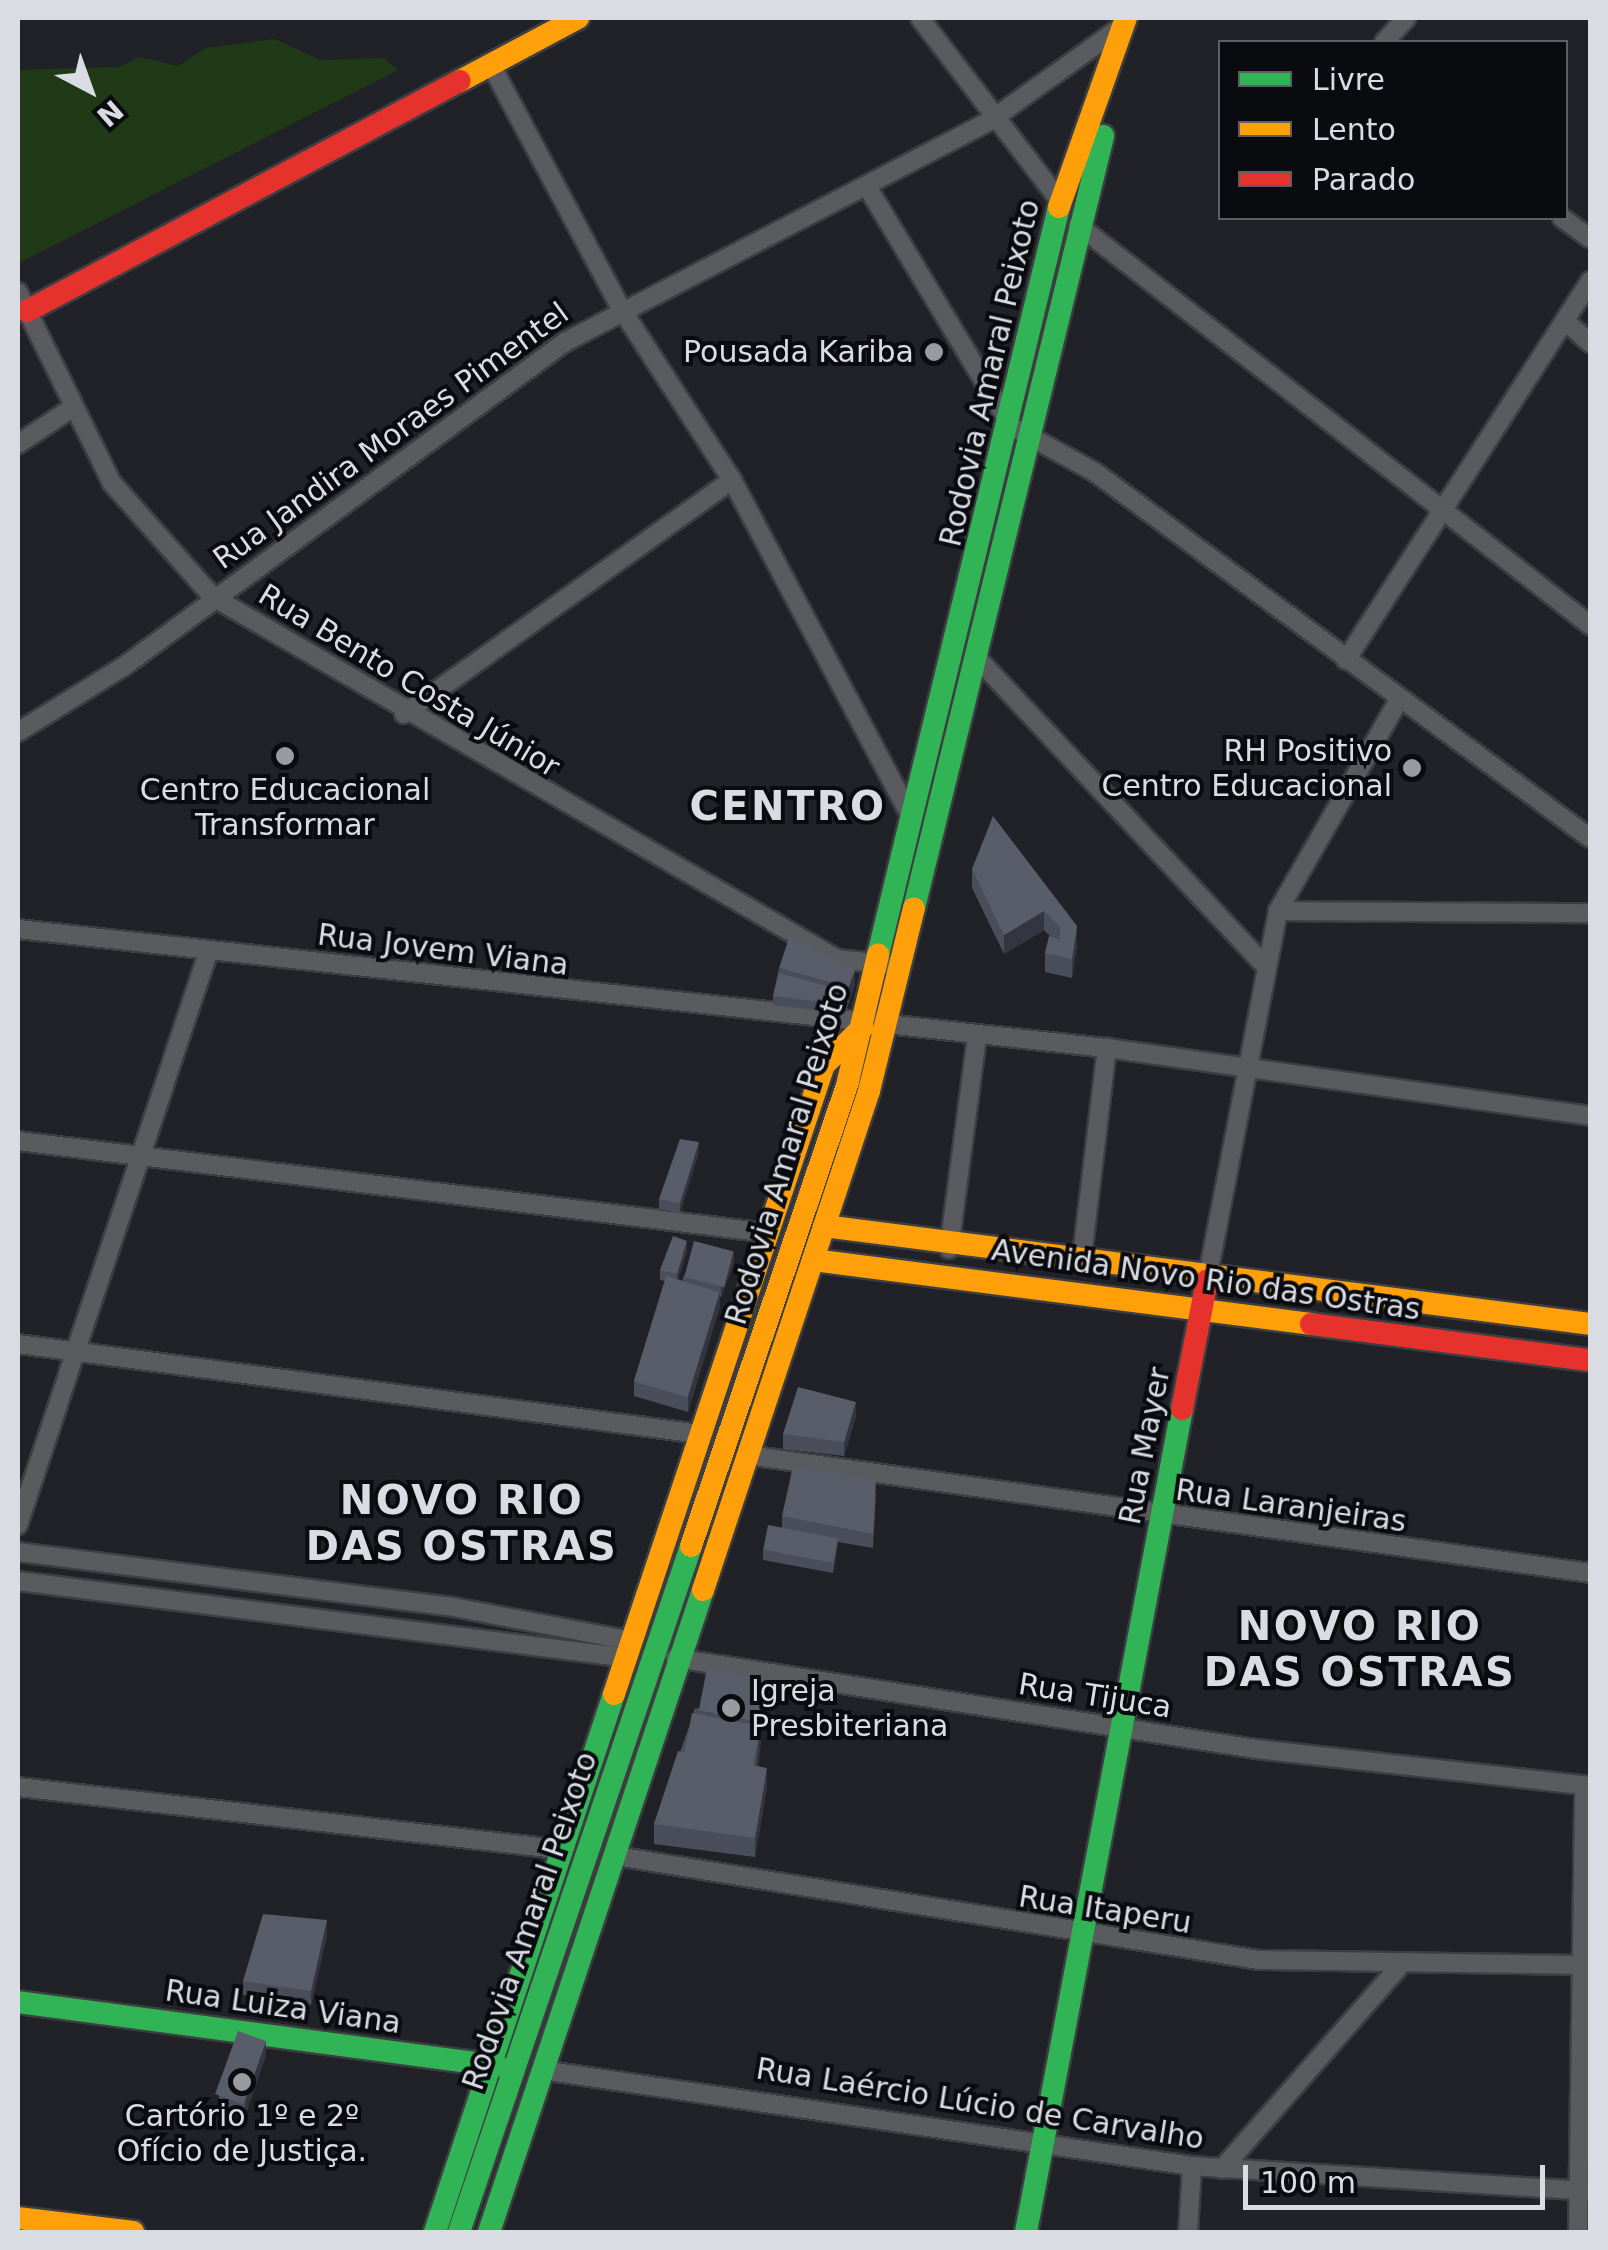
<!DOCTYPE html>
<meta charset="utf-8">
<style>
body{margin:0}
#map{position:relative;width:1608px;height:2250px;overflow:hidden;background:#212227;font-family:"DejaVu Sans",sans-serif}
div>[style]{position:absolute}
[style*='--x']{left:calc(var(--x)*1px);top:calc(var(--y)*1px);width:calc(var(--w)*1px);rotate:calc(var(--a)*1deg)}
.green>*{inset:0;background:#203a17}
.roads{filter:drop-shadow(2px 0 #3c3e42) drop-shadow(-2px 0 #3c3e42) drop-shadow(0 2px #3c3e42) drop-shadow(0 -2px #3c3e42)}
.street>*{height:18px;margin:-9px;padding:0 9px;transform-origin:9px;border-radius:9px;background:#595b5f}
.fast>*{height:22px;margin:-11px;padding:0 11px;transform-origin:11px;border-radius:11px;background:#30b455}
.slow>*{height:22px;margin:-11px;padding:0 11px;transform-origin:11px;border-radius:11px;background:#ff9f0a}
.jam>*{height:22px;margin:-11px;padding:0 11px;transform-origin:11px;border-radius:11px;background:#e5322d}
.wall>*{inset:0;background:#4a4d5a}
.shaded-wall>*{inset:0;background:#333540}
.building>*{inset:0;background:#595c69;transform-origin:0 0}
.dots>*{width:28px;height:28px;translate:-50% -50%;box-sizing:border-box;border:5px solid #090b0f;border-radius:50%}
span{translate:-50% -50%;white-space:nowrap;text-align:center;line-height:1.15;-webkit-text-stroke:8px #090b0f;paint-order:stroke}
.poi-label{font-size:30px;color:#dadce3}
.right{translate:-100% -50%;text-align:right}
.left{translate:0 -50%;text-align:left}
.street-label{font-size:30px;color:#dadce3}
.district-label{font-size:40px;color:#dadce3;font-weight:700;letter-spacing:2.5px}
.frame{position:absolute;inset:0;border:20px solid #dadce3;pointer-events:none}
.legend{position:absolute;left:1218px;top:40px;width:350px;height:180px;box-sizing:border-box;background:#090b0f;border:2px solid #5d5f64;margin:0;padding:12px 18px;list-style:none;font-size:30px;color:#dadce3}
.legend li{display:flex;align-items:center;gap:20px;height:50px}
.legend b{width:50px;border:2px solid #5d5f64}
.north{position:absolute;left:40px;top:40px;width:100px;height:100px;-webkit-text-stroke:8px #090b0f;paint-order:stroke;rotate:139deg;font-size:28px;font-weight:700;line-height:40px;text-align:center;color:#dadce3}
.north::after{content:'';display:block;margin:auto;width:35px;height:45px;background:#dadce3;clip-path:polygon(50% 0,100% 100%,50% 72%,0 100%)}
.scale{position:absolute;left:1243px;top:2165px;width:302px;height:45px;box-sizing:border-box;border:5px solid #dadce3;border-top:0;padding-left:12px;font-size:30px;line-height:35px;white-space:nowrap;color:#dadce3;-webkit-text-stroke:8px #090b0f;paint-order:stroke}
</style>
<div id="map">
<div class="green">
<div style="clip-path:polygon(275px 39px,320px 60px,384px 58px,398px 70px,19px 263px,18px 70px,119px 67px,140px 57px,178px 66px,206px 48px)"></div>
</div>
<div class="roads">
<div class="street">
<div style="--x:920;--y:18;--w:230;--a:52.6"></div>
<div style="--x:1384;--y:42;--w:33;--a:-47"></div>
<div style="--x:491;--y:65;--w:278;--a:61.9"></div>
<div style="--x:622;--y:310;--w:202;--a:57.1"></div>
<div style="--x:732;--y:480;--w:384;--a:62"></div>
<div style="--x:868;--y:188;--w:278;--a:59"></div>
<div style="--x:1011;--y:426;--w:97;--a:28.9"></div>
<div style="--x:1096;--y:473;--w:614;--a:36.46"></div>
<div style="--x:1562;--y:218;--w:34;--a:36"></div>
<div style="--x:1078;--y:225;--w:650;--a:38"></div>
<div style="--x:18;--y:292;--w:213;--a:63.8"></div>
<div style="--x:112;--y:483;--w:152;--a:48.5"></div>
<div style="--x:213;--y:597;--w:721;--a:30.12"></div>
<div style="--x:837;--y:959;--w:47;--a:6.1"></div>
<div style="--x:1565;--y:321;--w:33;--a:41"></div>
<div style="--x:18;--y:444;--w:65;--a:-33.7"></div>
<div style="--x:979;--y:660;--w:415;--a:46.9"></div>
<div style="--x:1346;--y:660;--w:451;--a:-57.2"></div>
<div style="--x:404;--y:714;--w:403;--a:-35.5"></div>
<div style="--x:18;--y:732;--w:123;--a:-31.8"></div>
<div style="--x:123;--y:667;--w:549;--a:-36.33"></div>
<div style="--x:565;--y:342;--w:480;--a:-27.5"></div>
<div style="--x:991;--y:120;--w:156;--a:-35.6"></div>
<div style="--x:1278;--y:911;--w:312;--a:0.4"></div>
<div style="--x:18;--y:929;--w:1095;--a:6.24"></div>
<div style="--x:1107;--y:1048;--w:488;--a:8"></div>
<div style="--x:18;--y:1141;--w:756;--a:6.99"></div>
<div style="--x:949;--y:1249;--w:215;--a:-82.5"></div>
<div style="--x:1081;--y:1265;--w:219;--a:-83.2"></div>
<div style="--x:1207;--y:1280;--w:376;--a:-79.1"></div>
<div style="--x:1278;--y:911;--w:243;--a:-60.2"></div>
<div style="--x:18;--y:1344;--w:688;--a:7.52"></div>
<div style="--x:747;--y:1455;--w:851;--a:7.97"></div>
<div style="--x:18;--y:1525;--w:606;--a:-71.62"></div>
<div style="--x:18;--y:1552;--w:433;--a:7.2"></div>
<div style="--x:448;--y:1606;--w:181;--a:10.8"></div>
<div style="--x:18;--y:1581;--w:608;--a:7.18"></div>
<div style="--x:675;--y:1658;--w:588;--a:8.9"></div>
<div style="--x:1256;--y:1749;--w:336;--a:6.3"></div>
<div style="--x:18;--y:1787;--w:542;--a:6.57"></div>
<div style="--x:616;--y:1856;--w:651;--a:9.19"></div>
<div style="--x:1259;--y:1960;--w:331;--a:0.9"></div>
<div style="--x:542;--y:2070;--w:657;--a:8.4"></div>
<div style="--x:1192;--y:2166;--w:399;--a:3.6"></div>
<div style="--x:1222;--y:2169;--w:267;--a:-48.8"></div>
<div style="--x:1188;--y:2232;--w:66;--a:-86.5"></div>
<div style="--x:1578;--y:2232;--w:446;--a:-89.2"></div>
</div>
<div class="fast">
<div style="--x:914;--y:908;--w:795;--a:-76.24"></div>
<div style="--x:878;--y:955;--w:770;--a:-76.4"></div>
<div style="--x:18;--y:2002;--w:484;--a:7.6"></div>
<div style="--x:435;--y:2232;--w:567;--a:-71.6"></div>
<div style="--x:459;--y:2232;--w:724;--a:-71.31"></div>
<div style="--x:489;--y:2232;--w:677;--a:-71.57"></div>
<div style="--x:1026;--y:2232;--w:838;--a:-79.27"></div>
</div>
<div class="slow">
<div style="--x:460;--y:81;--w:134;--a:-28.1"></div>
<div style="--x:1059;--y:207;--w:201;--a:-70.5"></div>
<div style="--x:824;--y:1226;--w:772;--a:7.29"></div>
<div style="--x:813;--y:1260;--w:502;--a:7.32"></div>
<div style="--x:691;--y:1546;--w:491;--a:-71.3"></div>
<div style="--x:848;--y:1081;--w:130;--a:-76.6"></div>
<div style="--x:703;--y:1590;--w:526;--a:-71.6"></div>
<div style="--x:869;--y:1091;--w:188;--a:-76.2"></div>
<div style="--x:614;--y:1694;--w:663;--a:-71.54"></div>
<div style="--x:824;--y:1065;--w:54;--a:-44.3"></div>
<div style="--x:18;--y:2218;--w:116;--a:6.9"></div>
</div>
<div class="jam">
<div style="--x:27;--y:311;--w:490;--a:-28"></div>
<div style="--x:1311;--y:1324;--w:281;--a:7.4"></div>
<div style="--x:1182;--y:1409;--w:131;--a:-79"></div>
</div>
</div>
<div class="wall">
<div style="clip-path:polygon(972px 869px,1077px 926px,1077px 945px,1072px 978px,1045px 972px,1045px 953px,1050px 936px,1044px 930px,1004px 954px,972px 888px)"></div>
<div style="clip-path:polygon(779px 968px,855px 984px,845px 1014px,773px 1005px,773px 996px)"></div>
<div style="clip-path:polygon(699px 1151px,680px 1213px,659px 1209px,659px 1199px)"></div>
<div style="clip-path:polygon(687px 1251px,678px 1279px,683px 1281px,683px 1276px,734px 1262px,721px 1297px,720px 1297px,720px 1306px,688px 1412px,634px 1396px,634px 1381px,665px 1281px,660px 1280px,660px 1270px)"></div>
<div style="clip-path:polygon(856px 1416px,844px 1456px,783px 1449px,783px 1434px)"></div>
<div style="clip-path:polygon(876px 1493px,873px 1548px,838px 1542px,833px 1573px,763px 1560px,763px 1550px,782px 1527px,782px 1516px)"></div>
<div style="clip-path:polygon(766px 1694px,760px 1726px,761px 1740px,758px 1766px,767px 1787px,755px 1857px,654px 1844px,654px 1824px,694px 1713px,694px 1709px)"></div>
<div style="clip-path:polygon(327px 1935px,311px 2005px,243px 1995px,243px 1981px)"></div>
<div style="clip-path:polygon(266px 2055px,245px 2116px,219px 2110px,219px 2095px)"></div>
</div>
<div class="shaded-wall">
<div style="clip-path:polygon(1044px 911px,1044px 930px,1004px 954px,1004px 935px)"></div>
<div style="clip-path:polygon(1077px 926px,1077px 945px,1072px 978px,1072px 959px)"></div>
<div style="clip-path:polygon(855px 970px,855px 984px,849px 1001px,849px 987px)"></div>
<div style="clip-path:polygon(699px 1142px,699px 1151px,680px 1213px,680px 1203px)"></div>
<div style="clip-path:polygon(687px 1241px,687px 1251px,677px 1284px,677px 1274px)"></div>
<div style="clip-path:polygon(734px 1252px,734px 1262px,721px 1297px,721px 1288px)"></div>
<div style="clip-path:polygon(720px 1292px,720px 1306px,688px 1412px,688px 1397px)"></div>
<div style="clip-path:polygon(856px 1402px,856px 1416px,844px 1456px,844px 1442px)"></div>
<div style="clip-path:polygon(766px 1679px,766px 1694px,758px 1735px,758px 1720px)"></div>
<div style="clip-path:polygon(761px 1726px,761px 1740px,755px 1783px,755px 1769px)"></div>
<div style="clip-path:polygon(767px 1768px,767px 1787px,755px 1857px,755px 1838px)"></div>
<div style="clip-path:polygon(327px 1920px,327px 1935px,311px 2005px,311px 1991px)"></div>
<div style="clip-path:polygon(266px 2041px,266px 2055px,245px 2116px,245px 2102px)"></div>
</div>
<div class="building">
<div style="clip-path:polygon(993px 816px,1077px 926px,1072px 959px,1045px 953px,1049px 936px,1060px 940px,1060px 927px,1044px 911px,1004px 935px,972px 869px)"></div>
<div style="clip-path:polygon(790px 935px,855px 970px,849px 987px,779px 968px)"></div>
<div style="clip-path:polygon(779px 973px,849px 992px,845px 1005px,773px 996px)"></div>
<div style="clip-path:polygon(680px 1139px,699px 1142px,680px 1203px,659px 1199px)"></div>
<div style="clip-path:polygon(673px 1236px,687px 1241px,677px 1274px,660px 1270px)"></div>
<div style="left:694px;top:1241px;width:41px;height:37px;rotate:15deg"></div>
<div style="left:666px;top:1276px;width:56px;height:110px;rotate:17deg"></div>
<div style="clip-path:polygon(798px 1387px,856px 1402px,844px 1442px,783px 1434px)"></div>
<div style="clip-path:polygon(793px 1466px,876px 1479px,873px 1534px,782px 1516px)"></div>
<div style="left:768px;top:1525px;width:71px;height:25px;rotate:11deg"></div>
<div style="left:707px;top:1668px;width:60px;height:43px;rotate:11deg"></div>
<div style="left:692px;top:1713px;width:70px;height:41px;rotate:11deg"></div>
<div style="clip-path:polygon(678px 1751px,767px 1768px,755px 1838px,654px 1824px)"></div>
<div style="clip-path:polygon(263px 1914px,327px 1920px,311px 1991px,243px 1981px)"></div>
<div style="left:238px;top:2031px;width:30px;height:67px;rotate:20deg"></div>
</div>
<div class="dots">
<div style="left:934px;top:352px;background:#999ba1"></div>
<div style="left:285px;top:756px;background:#999ba1"></div>
<div style="left:1412px;top:768px;background:#999ba1"></div>
<div style="left:731px;top:1708px;background:#999ba1"></div>
<div style="left:242px;top:2082px;background:#999ba1"></div>
</div>
<div class="poi-label">
<span class="right" style="left:914px;top:352px">Pousada Kariba</span>
<span class="right" style="left:1392px;top:768px">RH Positivo<br>Centro Educacional</span>
<span style="left:285px;top:807px">Centro Educacional<br>Transformar</span>
<span class="left" style="left:751px;top:1708px">Igreja<br>Presbiteriana</span>
<span style="left:242px;top:2133px">Cartório 1º e 2º<br>Ofício de Justiça.</span>
</div>
<div class="street-label">
<span style="left:990px;top:373px;rotate:-77deg">Rodovia Amaral Peixoto</span>
<span style="left:391px;top:436px;rotate:-36deg">Rua Jandira Moraes Pimentel</span>
<span style="left:409px;top:681px;rotate:31deg">Rua Bento Costa Júnior</span>
<span style="left:443px;top:950px;rotate:7deg">Rua Jovem Viana</span>
<span style="left:787px;top:1154px;rotate:-73deg">Rodovia Amaral Peixoto</span>
<span style="left:1206px;top:1280px;rotate:8deg">Avenida Novo Rio das Ostras</span>
<span style="left:1145px;top:1446px;rotate:-79deg">Rua Mayer</span>
<span style="left:1291px;top:1506px;rotate:8deg">Rua Laranjeiras</span>
<span style="left:1095px;top:1696px;rotate:9deg">Rua Tijuca</span>
<span style="left:1105px;top:1910px;rotate:9deg">Rua Itaperu</span>
<span style="left:530px;top:1921px;rotate:-71deg">Rodovia Amaral Peixoto</span>
<span style="left:283px;top:2007px;rotate:8deg">Rua Luiza Viana</span>
<span style="left:980px;top:2104px;rotate:9deg">Rua Laércio Lúcio de Carvalho</span>
</div>
<div class="district-label">
<span style="left:788px;top:806px">CENTRO</span>
<span style="left:462px;top:1523px">NOVO RIO<br>DAS OSTRAS</span>
<span style="left:1360px;top:1649px">NOVO RIO<br>DAS OSTRAS</span>
</div>
<div class="frame"></div>
<ul class="legend">
<li><b style="height:12px;background:#30b455"></b>Livre</li>
<li><b style="height:12px;background:#ff9f0a"></b>Lento</li>
<li><b style="height:12px;background:#e5322d"></b>Parado</li>
</ul>
<div class="north">N</div>
<div class="scale">100 m</div>
</div>
